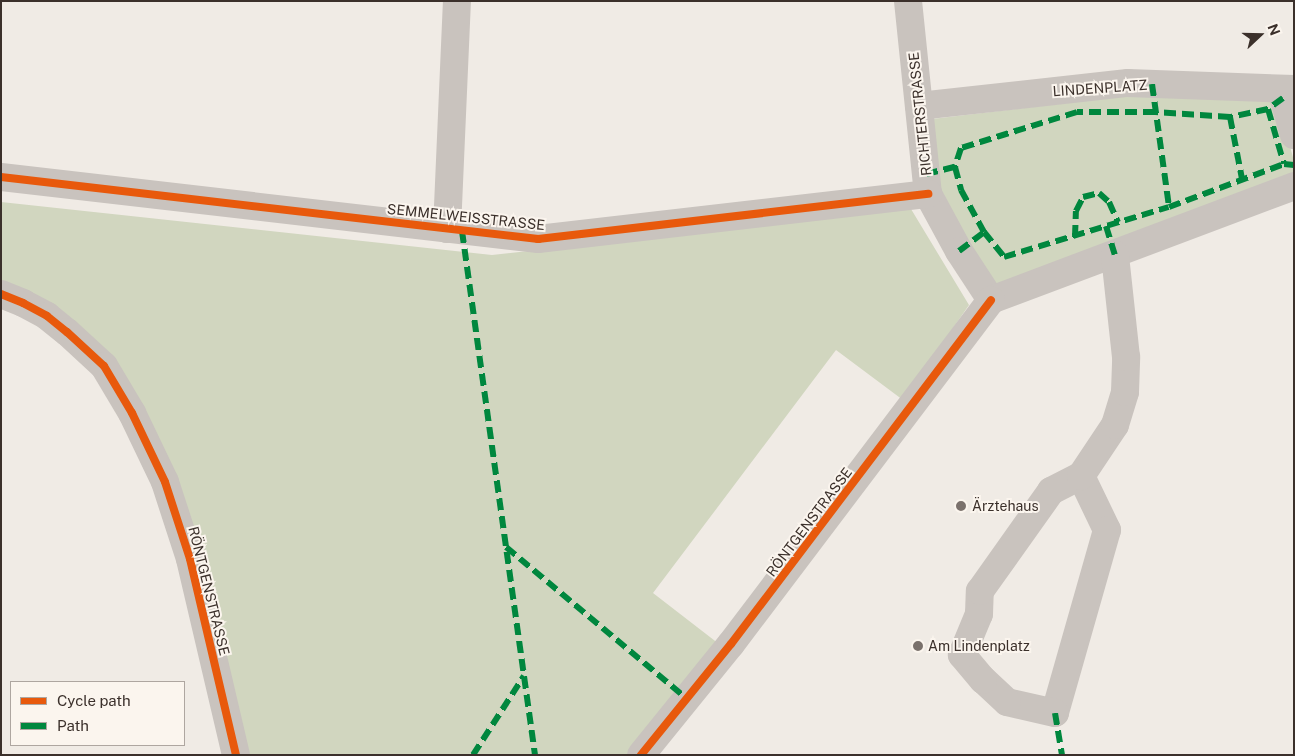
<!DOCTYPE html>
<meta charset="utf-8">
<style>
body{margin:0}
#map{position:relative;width:1295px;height:756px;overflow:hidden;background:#f0ebe5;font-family:"Public Sans",sans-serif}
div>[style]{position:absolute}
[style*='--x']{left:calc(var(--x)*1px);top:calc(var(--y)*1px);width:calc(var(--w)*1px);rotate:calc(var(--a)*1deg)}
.green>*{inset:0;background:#d1d6bf}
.minor>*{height:28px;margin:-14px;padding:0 14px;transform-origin:14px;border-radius:14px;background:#c9c3be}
.quiet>*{height:6px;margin-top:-3px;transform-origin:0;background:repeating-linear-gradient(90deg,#00873e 0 12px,transparent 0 18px)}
.cycleway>*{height:8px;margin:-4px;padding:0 4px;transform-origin:4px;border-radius:4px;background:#e8590c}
.dots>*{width:14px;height:14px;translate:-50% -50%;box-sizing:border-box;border:2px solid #fbf5ee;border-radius:50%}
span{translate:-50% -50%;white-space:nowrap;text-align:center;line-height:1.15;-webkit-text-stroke:4px #fbf5ee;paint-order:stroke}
.street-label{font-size:14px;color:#3b302b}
.poi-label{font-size:14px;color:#3b302b}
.left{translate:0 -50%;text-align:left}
.frame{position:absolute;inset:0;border:2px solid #3b302b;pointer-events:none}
.legend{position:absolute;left:10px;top:681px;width:175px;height:65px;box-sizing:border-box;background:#fbf5ee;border:1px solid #aea6a0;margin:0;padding:6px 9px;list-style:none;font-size:15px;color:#3b302b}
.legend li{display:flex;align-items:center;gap:10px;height:25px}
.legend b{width:25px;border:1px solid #aea6a0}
.north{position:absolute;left:1235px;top:10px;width:50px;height:50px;-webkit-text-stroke:4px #fbf5ee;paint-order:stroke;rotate:69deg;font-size:14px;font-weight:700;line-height:20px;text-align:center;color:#3b302b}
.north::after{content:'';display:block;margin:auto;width:18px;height:22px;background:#3b302b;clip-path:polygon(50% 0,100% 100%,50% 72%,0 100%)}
</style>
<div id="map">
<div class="green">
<div style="clip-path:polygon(1275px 92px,1294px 161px,1294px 174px,997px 286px,940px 202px,932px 119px,1127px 96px)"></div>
<div style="clip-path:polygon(1px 202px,492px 255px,911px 209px,969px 305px,903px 400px,836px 350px,653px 593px,719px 644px,627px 755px,246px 755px,151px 429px,1px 286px)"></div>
</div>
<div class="minor">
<div style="--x:908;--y:1;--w:194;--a:84.1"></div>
<div style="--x:928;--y:194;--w:65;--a:61.5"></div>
<div style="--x:959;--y:251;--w:59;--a:56.9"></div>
<div style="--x:1281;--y:89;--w:48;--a:74.2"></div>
<div style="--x:919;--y:106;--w:210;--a:-6.3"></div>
<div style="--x:1128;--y:83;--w:166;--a:2.1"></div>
<div style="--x:1;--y:177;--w:541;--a:6.59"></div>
<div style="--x:538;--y:239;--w:393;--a:-6.6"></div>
<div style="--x:447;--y:229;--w:228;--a:-87.5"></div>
<div style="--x:1;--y:294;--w:24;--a:22"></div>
<div style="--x:23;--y:303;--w:27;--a:28"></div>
<div style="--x:47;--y:316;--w:26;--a:39"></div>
<div style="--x:67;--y:332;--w:50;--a:42.6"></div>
<div style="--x:104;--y:366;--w:55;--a:59.2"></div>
<div style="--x:132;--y:413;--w:76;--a:64.4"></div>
<div style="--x:165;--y:482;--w:81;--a:72"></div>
<div style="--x:190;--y:559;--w:201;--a:76.8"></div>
<div style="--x:991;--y:300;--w:324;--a:-20.6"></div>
<div style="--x:1081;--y:476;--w:60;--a:64.3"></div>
<div style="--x:1107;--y:530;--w:190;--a:105.9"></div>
<div style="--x:1055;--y:713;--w:49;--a:-167.1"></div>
<div style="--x:1007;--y:702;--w:33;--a:-137"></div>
<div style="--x:983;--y:680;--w:33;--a:-130"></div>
<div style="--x:962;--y:655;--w:44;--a:-67.5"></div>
<div style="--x:979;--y:614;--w:23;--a:-88"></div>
<div style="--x:980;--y:591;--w:123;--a:-54.6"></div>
<div style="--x:1051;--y:491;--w:34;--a:-27"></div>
<div style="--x:1081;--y:476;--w:61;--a:-56.3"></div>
<div style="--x:1115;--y:425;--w:34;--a:-73"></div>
<div style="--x:1125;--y:392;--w:35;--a:-88"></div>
<div style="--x:1126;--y:357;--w:103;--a:-96.2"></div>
<div style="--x:641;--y:755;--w:143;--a:-51"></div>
<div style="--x:731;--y:644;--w:431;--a:-52.9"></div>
</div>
<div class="quiet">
<div style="--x:1152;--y:84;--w:124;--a:82.1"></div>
<div style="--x:1283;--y:98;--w:19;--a:144"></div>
<div style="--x:1268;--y:109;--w:39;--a:168"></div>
<div style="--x:1230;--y:117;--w:75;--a:-176.2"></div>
<div style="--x:1155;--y:112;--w:78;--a:180"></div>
<div style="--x:1077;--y:112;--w:121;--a:162.8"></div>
<div style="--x:961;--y:148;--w:20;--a:108"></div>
<div style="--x:955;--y:167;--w:24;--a:75"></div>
<div style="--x:961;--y:190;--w:48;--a:61.3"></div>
<div style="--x:984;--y:232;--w:32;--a:51"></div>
<div style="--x:1004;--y:257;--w:172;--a:-16.9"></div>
<div style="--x:1169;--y:207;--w:123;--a:-20.5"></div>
<div style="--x:1284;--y:164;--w:10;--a:6"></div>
<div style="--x:1268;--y:109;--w:57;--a:73.8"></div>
<div style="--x:1230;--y:117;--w:63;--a:79"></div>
<div style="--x:926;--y:174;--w:30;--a:-14"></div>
<div style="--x:1106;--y:226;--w:30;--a:73"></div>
<div style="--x:462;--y:231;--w:529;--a:82.07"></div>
<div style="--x:1075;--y:237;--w:26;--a:-88"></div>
<div style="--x:1076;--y:211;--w:16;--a:-63"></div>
<div style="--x:1083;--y:197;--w:16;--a:-14"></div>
<div style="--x:1099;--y:193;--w:13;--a:42"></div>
<div style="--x:1109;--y:202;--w:22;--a:66"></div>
<div style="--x:959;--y:251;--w:31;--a:-37"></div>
<div style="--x:506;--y:547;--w:235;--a:40"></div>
<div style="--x:1055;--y:713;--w:43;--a:80.5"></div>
<div style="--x:473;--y:755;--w:94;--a:-57.2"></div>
</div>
<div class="cycleway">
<div style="--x:1;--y:177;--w:541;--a:6.59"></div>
<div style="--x:538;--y:239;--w:393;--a:-6.6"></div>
<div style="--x:1;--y:294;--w:24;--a:22"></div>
<div style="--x:23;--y:303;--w:27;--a:28"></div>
<div style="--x:47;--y:316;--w:26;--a:39"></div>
<div style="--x:67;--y:332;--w:50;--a:42.6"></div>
<div style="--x:104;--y:366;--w:55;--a:59.2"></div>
<div style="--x:132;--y:413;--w:76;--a:64.4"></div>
<div style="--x:165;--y:482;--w:81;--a:72"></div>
<div style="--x:190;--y:559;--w:201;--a:76.8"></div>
<div style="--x:641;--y:755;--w:143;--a:-51"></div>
<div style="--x:731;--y:644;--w:431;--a:-52.9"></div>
</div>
<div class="dots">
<div style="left:961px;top:506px;background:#7a716c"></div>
<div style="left:918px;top:646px;background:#7a716c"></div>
</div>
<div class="street-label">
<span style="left:1100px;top:88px;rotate:-4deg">LINDENPLATZ</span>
<span style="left:920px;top:114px;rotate:-96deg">RICHTERSTRASSE</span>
<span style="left:466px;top:217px;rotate:6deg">SEMMELWEISSTRASSE</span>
<span style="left:809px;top:522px;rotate:-53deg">RÖNTGENSTRASSE</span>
<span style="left:209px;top:591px;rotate:76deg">RÖNTGENSTRASSE</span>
</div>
<div class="poi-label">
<span class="left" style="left:972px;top:506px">Ärztehaus</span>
<span class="left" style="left:928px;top:646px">Am Lindenplatz</span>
</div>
<div class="frame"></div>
<ul class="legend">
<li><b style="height:6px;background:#e8590c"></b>Cycle path</li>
<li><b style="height:6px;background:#00873e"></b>Path</li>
</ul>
<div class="north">N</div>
</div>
